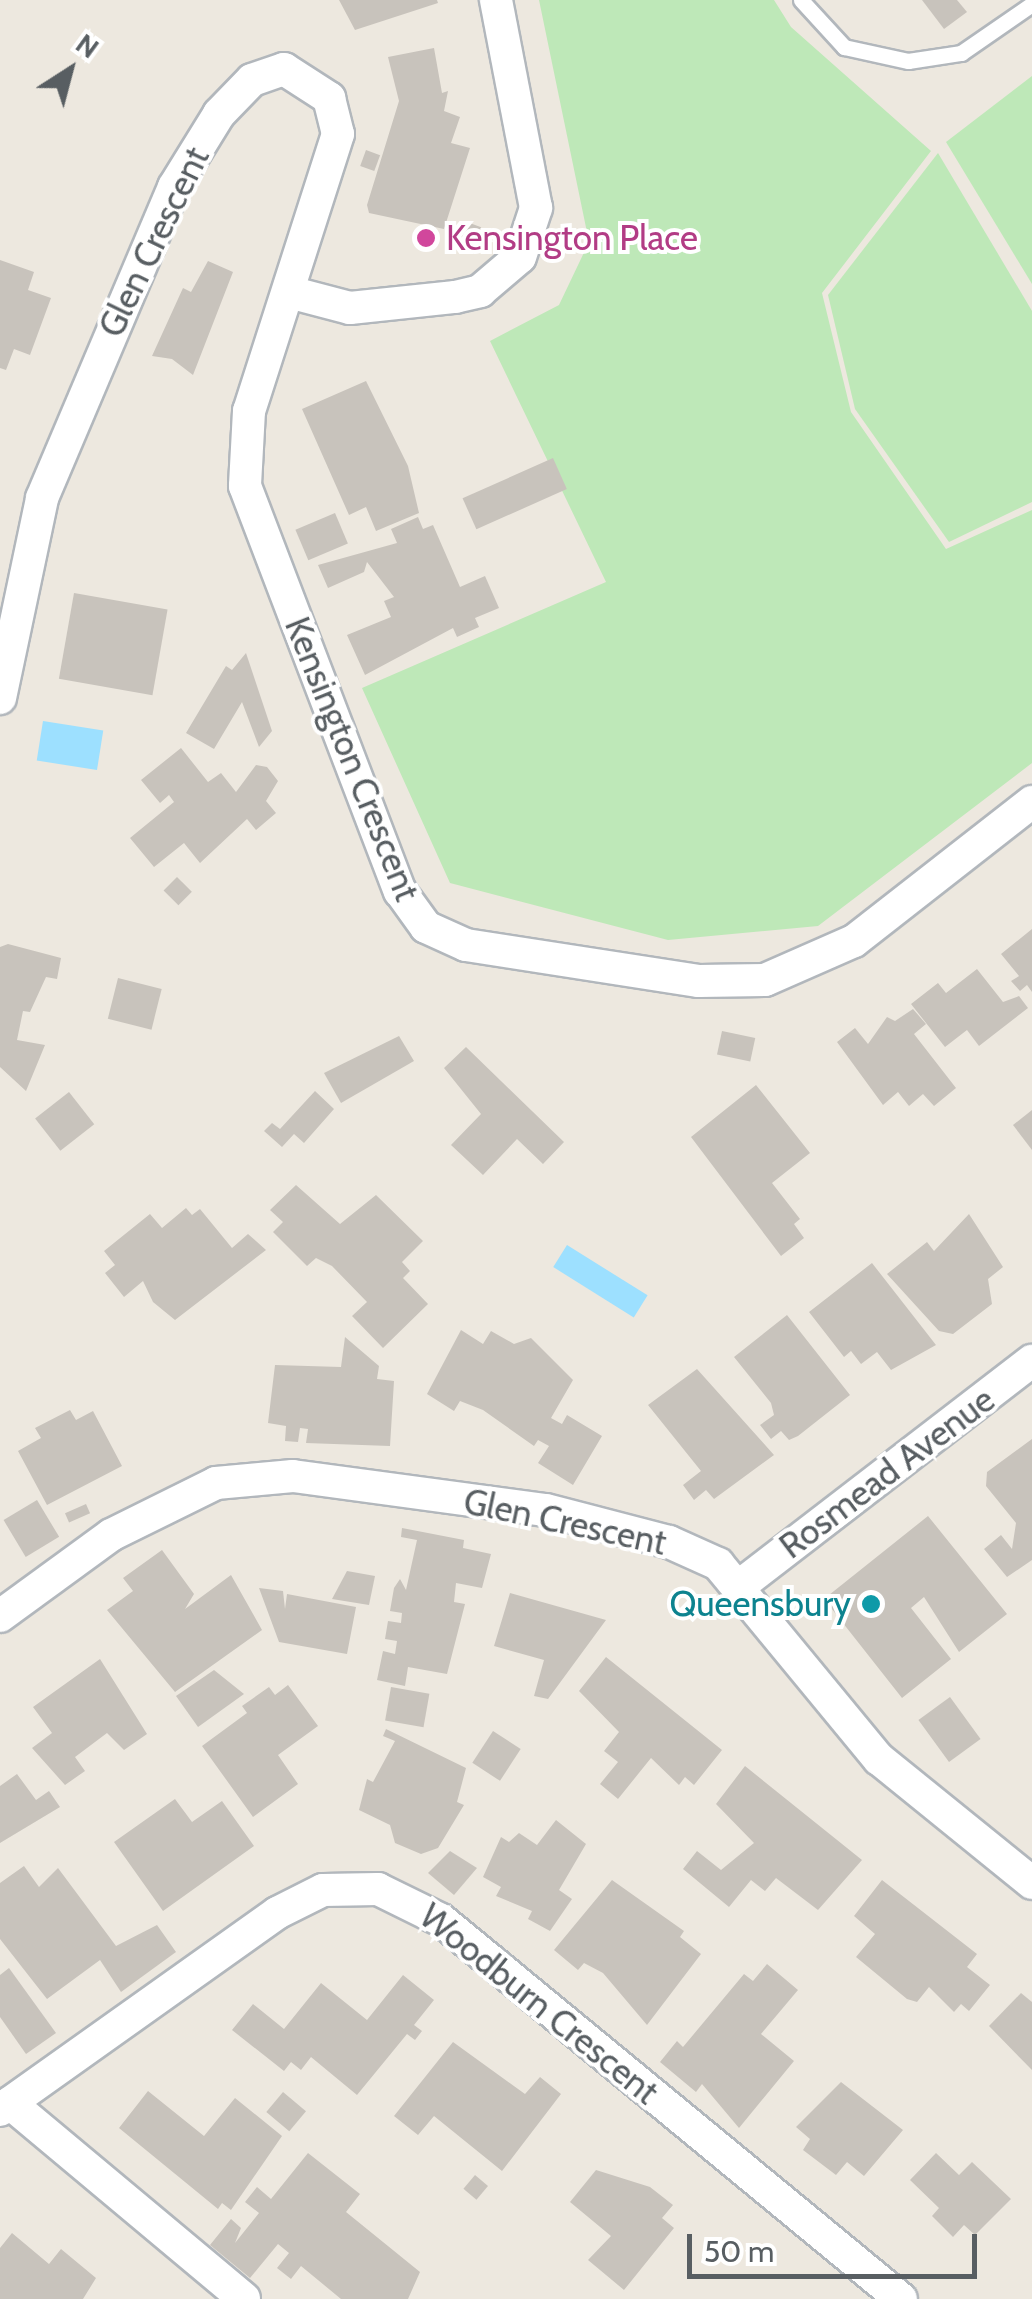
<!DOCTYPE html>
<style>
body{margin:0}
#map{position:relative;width:1032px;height:2299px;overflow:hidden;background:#ede8df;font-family:Cabin,sans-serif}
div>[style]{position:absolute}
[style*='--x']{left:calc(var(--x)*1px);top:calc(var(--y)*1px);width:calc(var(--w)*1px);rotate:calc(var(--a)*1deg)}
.green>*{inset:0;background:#bee8b8}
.water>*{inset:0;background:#9de0ff;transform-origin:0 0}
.building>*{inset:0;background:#c8c3bc;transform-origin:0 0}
.roads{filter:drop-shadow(2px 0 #b2b7bc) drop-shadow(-2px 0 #b2b7bc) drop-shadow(0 2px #b2b7bc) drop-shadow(0 -2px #b2b7bc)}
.service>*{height:15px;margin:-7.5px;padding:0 7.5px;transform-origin:7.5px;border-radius:7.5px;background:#fff}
.minor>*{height:32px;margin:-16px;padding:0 16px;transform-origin:16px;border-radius:16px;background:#fff}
.dots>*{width:28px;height:28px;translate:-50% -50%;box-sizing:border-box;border:5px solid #fff;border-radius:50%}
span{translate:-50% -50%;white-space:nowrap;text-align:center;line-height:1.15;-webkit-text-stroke:8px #fff;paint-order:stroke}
.hotel-label{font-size:35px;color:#b23c85}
.left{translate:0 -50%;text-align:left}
.street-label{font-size:35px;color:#585e62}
.culture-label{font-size:35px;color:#0d838f}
.right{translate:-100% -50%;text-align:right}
.north{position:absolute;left:20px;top:20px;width:100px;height:100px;-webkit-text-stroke:8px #fff;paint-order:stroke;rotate:36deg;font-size:28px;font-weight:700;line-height:40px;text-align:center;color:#585e62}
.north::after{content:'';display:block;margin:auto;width:35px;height:45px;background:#585e62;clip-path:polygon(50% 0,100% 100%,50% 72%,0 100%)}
.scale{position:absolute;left:687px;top:2234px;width:290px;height:45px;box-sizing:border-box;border:5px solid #585e62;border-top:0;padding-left:12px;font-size:30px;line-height:35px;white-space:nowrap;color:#585e62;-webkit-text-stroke:8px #fff;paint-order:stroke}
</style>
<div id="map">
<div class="green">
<div style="clip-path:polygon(539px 0,774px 0,791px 27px,931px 151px,822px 293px,851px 412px,946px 549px,1032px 510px,1032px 763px,818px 926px,668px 940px,450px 883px,362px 688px,606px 582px,490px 341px,559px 305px,589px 242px)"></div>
<div style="clip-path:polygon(1032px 76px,1032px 284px,946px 142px)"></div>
<div style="clip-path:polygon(938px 153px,1032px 311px,1032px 502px,949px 542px,855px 409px,828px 295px)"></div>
</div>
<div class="water">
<div style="left:43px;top:721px;width:61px;height:40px;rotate:9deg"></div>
<div style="left:567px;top:1245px;width:95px;height:26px;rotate:32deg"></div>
</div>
<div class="building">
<div style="clip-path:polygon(339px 0,437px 0,438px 3px,355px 30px)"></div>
<div style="clip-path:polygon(922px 0,957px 0,967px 12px,944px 29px)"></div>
<div style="clip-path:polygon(434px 48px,442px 93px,448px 91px,444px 111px,460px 117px,451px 143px,470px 148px,444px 229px,369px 213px,367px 205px,399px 101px,388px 57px)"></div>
<div style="left:366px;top:150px;width:15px;height:17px;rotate:20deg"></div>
<div style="left:467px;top:222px;width:15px;height:14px;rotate:20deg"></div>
<div style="clip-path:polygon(0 260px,34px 272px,28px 290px,51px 298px,30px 355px,14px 349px,6px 370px,0 368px)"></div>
<div style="clip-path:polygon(208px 261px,233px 272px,193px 375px,172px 359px,152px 356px,183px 288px,191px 292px)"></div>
<div style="clip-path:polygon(366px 381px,408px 466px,419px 513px,376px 531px,366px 507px,349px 515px,302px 409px)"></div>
<div style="left:553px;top:458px;width:34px;height:99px;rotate:66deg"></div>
<div style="left:335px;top:513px;width:33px;height:43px;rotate:67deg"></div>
<div style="clip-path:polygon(418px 517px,423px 529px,433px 525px,460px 587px,485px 576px,499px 608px,475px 618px,479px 627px,457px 637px,453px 628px,365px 675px,347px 635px,391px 617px,384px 601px,394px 597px,367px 562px,364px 572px,328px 588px,318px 565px,397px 543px,391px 529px)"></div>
<div style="left:74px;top:593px;width:95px;height:87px;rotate:10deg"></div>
<div style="clip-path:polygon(246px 653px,272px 731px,259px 747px,242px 702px,214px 749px,186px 733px,226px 666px,232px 670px)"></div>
<div style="clip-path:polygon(181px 748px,208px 782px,221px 773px,236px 792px,256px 765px,267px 767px,278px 781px,266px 801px,276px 813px,256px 830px,247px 819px,200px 863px,184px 843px,154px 867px,130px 838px,174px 802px,169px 795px,160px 803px,141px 780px)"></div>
<div style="left:177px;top:877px;width:21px;height:19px;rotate:45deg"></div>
<div style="clip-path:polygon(1032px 929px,1032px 992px,1027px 985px,1020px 991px,1011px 981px,1019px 976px,1001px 954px)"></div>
<div style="clip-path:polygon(8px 944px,61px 958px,57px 979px,46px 977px,30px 1012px,23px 1011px,17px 1040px,45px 1045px,26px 1091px,0 1067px,0 947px)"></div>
<div style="clip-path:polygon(977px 969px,1003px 1002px,1019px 996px,1028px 1008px,979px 1046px,967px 1030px,945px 1047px,911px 1004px,938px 983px,946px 993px)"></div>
<div style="left:118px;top:978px;width:45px;height:42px;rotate:14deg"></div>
<div style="clip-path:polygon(913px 1009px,926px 1024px,914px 1034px,956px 1088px,934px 1106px,923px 1094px,909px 1106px,898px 1092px,883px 1105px,837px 1042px,855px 1028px,868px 1044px,887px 1017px,895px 1021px)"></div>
<div style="left:722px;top:1031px;width:34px;height:24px;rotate:12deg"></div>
<div style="clip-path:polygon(399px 1036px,414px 1061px,341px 1103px,324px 1073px)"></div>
<div style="clip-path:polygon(466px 1047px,564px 1142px,543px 1164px,517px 1139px,483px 1175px,451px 1145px,481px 1114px,444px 1068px)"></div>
<div style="clip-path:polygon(756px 1085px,810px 1153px,772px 1183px,800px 1219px,794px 1224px,804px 1238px,781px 1256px,691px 1137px)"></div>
<div style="clip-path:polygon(315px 1091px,334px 1109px,304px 1143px,294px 1134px,282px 1147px,264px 1131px,272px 1123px,280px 1129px)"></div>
<div style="left:69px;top:1092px;width:41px;height:43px;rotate:52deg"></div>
<div style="clip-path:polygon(1032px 1110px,1032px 1150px,1013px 1125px)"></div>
<div style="clip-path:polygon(296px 1185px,340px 1224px,376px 1195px,423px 1241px,402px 1262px,410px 1271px,403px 1278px,428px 1304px,383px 1348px,352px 1316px,367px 1302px,332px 1266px,316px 1258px,307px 1266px,273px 1232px,283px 1222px,270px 1210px)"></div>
<div style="clip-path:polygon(186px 1208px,192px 1215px,200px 1209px,232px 1248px,248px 1234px,266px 1250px,175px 1320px,153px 1302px,143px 1281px,124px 1297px,105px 1273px,115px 1265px,104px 1251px,150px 1214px,162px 1228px)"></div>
<div style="clip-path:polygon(969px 1214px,1003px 1267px,988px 1279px,992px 1304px,953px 1334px,939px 1331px,887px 1274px,927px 1242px,934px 1251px)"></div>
<div style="clip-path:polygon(872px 1263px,936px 1345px,891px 1370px,877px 1352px,861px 1364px,851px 1351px,844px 1357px,809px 1312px)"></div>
<div style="clip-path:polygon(787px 1315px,850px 1395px,798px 1436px,789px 1440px,781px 1431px,771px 1439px,760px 1425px,774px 1415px,771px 1403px,734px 1357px)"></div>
<div style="clip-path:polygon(461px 1330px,483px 1344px,491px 1331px,514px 1344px,531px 1338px,573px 1380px,551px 1418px,562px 1424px,567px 1415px,602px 1436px,573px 1485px,538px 1463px,549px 1446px,538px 1440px,534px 1446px,483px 1410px,460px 1401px,454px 1411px,427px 1394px)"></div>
<div style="clip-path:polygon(345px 1337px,379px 1366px,377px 1379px,394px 1381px,390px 1446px,306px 1443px,308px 1429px,300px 1428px,298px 1442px,285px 1441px,286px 1426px,268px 1423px,275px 1365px,341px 1367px)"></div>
<div style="clip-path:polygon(697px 1369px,774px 1455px,714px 1499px,706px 1490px,694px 1500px,683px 1485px,701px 1471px,648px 1405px)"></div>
<div style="clip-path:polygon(70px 1410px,76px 1420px,93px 1411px,122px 1466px,47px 1505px,18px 1451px,41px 1438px,35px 1428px)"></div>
<div style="clip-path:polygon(1032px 1439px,1032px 1560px,1007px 1577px,984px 1549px,1001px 1535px,1012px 1549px,1016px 1523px,986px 1486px,987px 1472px)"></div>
<div style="left:37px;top:1500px;width:43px;height:39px;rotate:59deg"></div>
<div style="left:86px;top:1504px;width:10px;height:23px;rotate:66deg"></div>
<div style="clip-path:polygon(928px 1516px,1007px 1614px,959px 1652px,924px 1597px,911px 1608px,951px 1659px,902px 1698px,824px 1599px)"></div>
<div style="clip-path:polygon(402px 1528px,464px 1540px,463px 1548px,491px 1554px,482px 1588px,456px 1583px,454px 1602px,465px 1604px,447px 1674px,408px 1667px,405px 1686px,377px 1680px,383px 1651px,395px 1654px,397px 1641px,385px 1639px,388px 1621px,401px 1623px,402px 1613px,390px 1611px,394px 1588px,400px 1579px,406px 1590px,417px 1540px,401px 1537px)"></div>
<div style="clip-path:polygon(162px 1550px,194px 1594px,185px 1609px,231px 1575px,262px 1630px,175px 1692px,107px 1610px,133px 1591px,123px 1578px)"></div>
<div style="clip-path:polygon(347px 1571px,375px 1576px,369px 1605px,332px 1599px)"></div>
<div style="clip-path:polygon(259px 1588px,283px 1591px,285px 1609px,287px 1594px,356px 1607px,347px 1654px,279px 1642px)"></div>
<div style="clip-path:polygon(510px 1593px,606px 1620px,548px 1699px,534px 1696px,544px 1660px,494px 1646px)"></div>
<div style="clip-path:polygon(606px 1657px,722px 1750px,694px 1785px,685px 1777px,679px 1785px,651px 1758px,618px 1799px,600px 1784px,618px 1762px,604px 1751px,619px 1732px,579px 1691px)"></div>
<div style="clip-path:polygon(100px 1659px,147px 1734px,124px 1750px,107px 1733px,75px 1757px,85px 1771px,65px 1785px,32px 1748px,52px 1733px,33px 1707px)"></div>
<div style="clip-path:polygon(214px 1670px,244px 1694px,198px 1727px,176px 1696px)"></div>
<div style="clip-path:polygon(288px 1685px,318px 1726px,278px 1755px,298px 1784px,253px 1817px,202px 1746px,247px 1713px,242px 1706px,269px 1687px,275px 1695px)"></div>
<div style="left:391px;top:1687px;width:39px;height:34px;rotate:10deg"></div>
<div style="left:950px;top:1697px;width:52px;height:39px;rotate:54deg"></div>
<div style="clip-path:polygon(386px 1729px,466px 1768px,457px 1802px,464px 1805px,438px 1848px,421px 1854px,395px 1843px,390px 1825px,359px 1810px,367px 1779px,373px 1782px,395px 1741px,383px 1736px)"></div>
<div style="left:493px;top:1731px;width:33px;height:38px;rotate:33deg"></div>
<div style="clip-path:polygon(745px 1766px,862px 1860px,818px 1910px,776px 1878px,765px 1891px,751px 1880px,729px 1907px,683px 1869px,697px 1851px,721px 1870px,754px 1843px,716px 1804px)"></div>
<div style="clip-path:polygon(17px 1774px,36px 1800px,49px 1791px,60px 1807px,0 1843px,0 1786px)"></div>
<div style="clip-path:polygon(175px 1799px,192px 1822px,222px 1801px,254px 1846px,163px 1911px,114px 1842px)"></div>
<div style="clip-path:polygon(556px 1820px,586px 1844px,559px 1890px,572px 1899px,550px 1931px,528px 1919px,532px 1911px,496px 1896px,501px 1887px,483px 1877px,501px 1837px,509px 1842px,519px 1833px,537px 1845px)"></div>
<div style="clip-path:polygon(450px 1851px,477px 1868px,454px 1895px,428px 1873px)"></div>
<div style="clip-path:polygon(24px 1866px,39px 1887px,58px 1868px,116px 1946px,157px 1925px,176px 1952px,121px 1992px,100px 1960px,47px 1999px,0 1939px,0 1883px)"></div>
<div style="clip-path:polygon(612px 1880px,684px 1931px,680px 1937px,701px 1954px,647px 2025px,603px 1973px,584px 1963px,578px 1970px,554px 1950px)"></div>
<div style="clip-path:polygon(882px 1880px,977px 1954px,967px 1967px,990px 1985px,969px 2011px,961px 2004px,954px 2012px,929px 1987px,917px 2002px,907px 1999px,856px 1957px,875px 1934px,854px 1916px)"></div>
<div style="clip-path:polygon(767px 1964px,798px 1990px,761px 2034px,794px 2061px,739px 2128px,702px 2084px,696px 2092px,660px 2062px,677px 2041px,683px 2047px,744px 1974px,753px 1981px)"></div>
<div style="clip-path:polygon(9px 1968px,56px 2033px,26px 2054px,0 2017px,0 1975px)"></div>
<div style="clip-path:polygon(403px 1975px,434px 2000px,414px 2025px,422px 2031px,415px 2040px,407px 2034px,357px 2095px,311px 2057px,301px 2070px,291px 2062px,284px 2071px,232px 2030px,253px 2004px,284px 2029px,321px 1983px,367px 2020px)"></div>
<div style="clip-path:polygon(1021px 1993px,1032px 2002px,1032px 2070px,989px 2026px)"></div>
<div style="clip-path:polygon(453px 2042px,525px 2094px,540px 2077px,561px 2094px,502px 2171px,434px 2116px,418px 2135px,394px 2116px)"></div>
<div style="clip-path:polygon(841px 2082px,903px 2130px,864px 2176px,847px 2162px,836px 2175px,803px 2150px,810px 2139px,796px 2127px)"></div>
<div style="clip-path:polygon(148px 2091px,204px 2136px,235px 2098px,282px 2136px,231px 2210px,222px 2203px,218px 2209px,119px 2128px)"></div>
<div style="left:283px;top:2092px;width:30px;height:26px;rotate:40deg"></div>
<div style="clip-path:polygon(308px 2153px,360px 2194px,346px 2212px,420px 2272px,408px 2299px,341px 2299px,301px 2266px,291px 2279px,277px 2268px,289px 2253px,278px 2244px,250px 2278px,210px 2245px,231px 2219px,241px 2228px,235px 2243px,259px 2213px,245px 2202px,257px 2187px,271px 2199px)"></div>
<div style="clip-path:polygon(936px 2153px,959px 2175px,972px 2162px,1011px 2199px,975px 2235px,964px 2225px,953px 2237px,932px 2216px,939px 2208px,910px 2180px)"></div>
<div style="clip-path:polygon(596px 2170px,650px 2187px,673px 2205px,662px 2218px,674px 2228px,624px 2290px,588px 2260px,611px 2236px,570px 2202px)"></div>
<div style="left:475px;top:2175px;width:17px;height:18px;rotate:40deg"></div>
<div style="clip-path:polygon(12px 2233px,49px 2264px,61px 2249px,96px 2278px,83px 2299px,0 2299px,0 2248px)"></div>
</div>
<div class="roads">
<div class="service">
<div style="--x:801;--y:0;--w:64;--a:47.5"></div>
<div style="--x:844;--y:47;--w:66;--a:12.3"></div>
<div style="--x:908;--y:61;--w:54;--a:-8.6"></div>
<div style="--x:961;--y:53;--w:86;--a:-34.6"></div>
</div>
<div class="minor">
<div style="--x:289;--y:292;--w:63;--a:14.7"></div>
<div style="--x:350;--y:308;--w:106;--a:-6"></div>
<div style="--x:455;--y:297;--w:26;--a:-13"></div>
<div style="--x:480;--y:291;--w:52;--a:-40.4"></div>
<div style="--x:520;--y:257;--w:52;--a:-71.9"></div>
<div style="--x:536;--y:208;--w:212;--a:-100.9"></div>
<div style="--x:0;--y:698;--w:204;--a:-78.1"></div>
<div style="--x:42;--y:498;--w:338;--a:-67"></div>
<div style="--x:174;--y:187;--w:86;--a:-58.3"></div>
<div style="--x:219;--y:114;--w:47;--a:-45.9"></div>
<div style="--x:252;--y:80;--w:34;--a:-19"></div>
<div style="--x:284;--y:69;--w:54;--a:32.8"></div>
<div style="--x:329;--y:98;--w:37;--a:76"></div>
<div style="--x:338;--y:134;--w:291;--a:107.8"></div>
<div style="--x:249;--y:411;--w:75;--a:93.1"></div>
<div style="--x:245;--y:486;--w:434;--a:69.1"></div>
<div style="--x:400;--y:891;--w:44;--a:54.2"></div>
<div style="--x:426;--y:927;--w:44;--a:24.2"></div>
<div style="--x:466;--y:945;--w:236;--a:8.8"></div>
<div style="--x:699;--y:981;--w:66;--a:-0.9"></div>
<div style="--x:765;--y:980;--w:97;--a:-23.7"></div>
<div style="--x:854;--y:941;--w:226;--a:-38"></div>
<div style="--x:742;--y:1584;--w:366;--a:-37.6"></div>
<div style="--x:0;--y:1616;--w:137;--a:-36.1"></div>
<div style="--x:111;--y:1535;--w:117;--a:-26.3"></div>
<div style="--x:216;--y:1483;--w:77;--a:-5.2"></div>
<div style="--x:293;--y:1476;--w:255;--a:7.7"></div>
<div style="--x:546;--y:1510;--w:127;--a:14.6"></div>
<div style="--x:669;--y:1542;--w:54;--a:24.2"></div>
<div style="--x:718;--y:1564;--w:253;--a:50.5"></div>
<div style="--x:879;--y:1759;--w:197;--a:39"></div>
<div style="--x:10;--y:2103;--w:305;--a:39.9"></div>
<div style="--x:0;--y:2110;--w:340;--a:-35.4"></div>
<div style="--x:277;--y:1913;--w:51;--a:-26.6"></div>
<div style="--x:323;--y:1890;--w:55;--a:-1"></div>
<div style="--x:378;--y:1889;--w:70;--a:26.2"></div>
<div style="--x:441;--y:1920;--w:596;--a:39.49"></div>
</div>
</div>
<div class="dots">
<div style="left:426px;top:238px;background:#d1479c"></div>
<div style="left:871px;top:1604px;background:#0f9aa8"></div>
</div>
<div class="hotel-label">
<span class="left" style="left:446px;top:238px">Kensington Place</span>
</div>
<div class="street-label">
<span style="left:154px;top:242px;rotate:-64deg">Glen Crescent</span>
<span style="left:352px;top:759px;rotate:68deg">Kensington Crescent</span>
<span style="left:887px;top:1473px;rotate:-37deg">Rosmead Avenue</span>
<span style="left:565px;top:1522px;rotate:12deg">Glen Crescent</span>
<span style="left:539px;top:2004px;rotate:39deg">Woodburn Crescent</span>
</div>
<div class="culture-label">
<span class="right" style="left:851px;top:1604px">Queensbury</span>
</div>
<div class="north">N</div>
<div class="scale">50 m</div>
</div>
